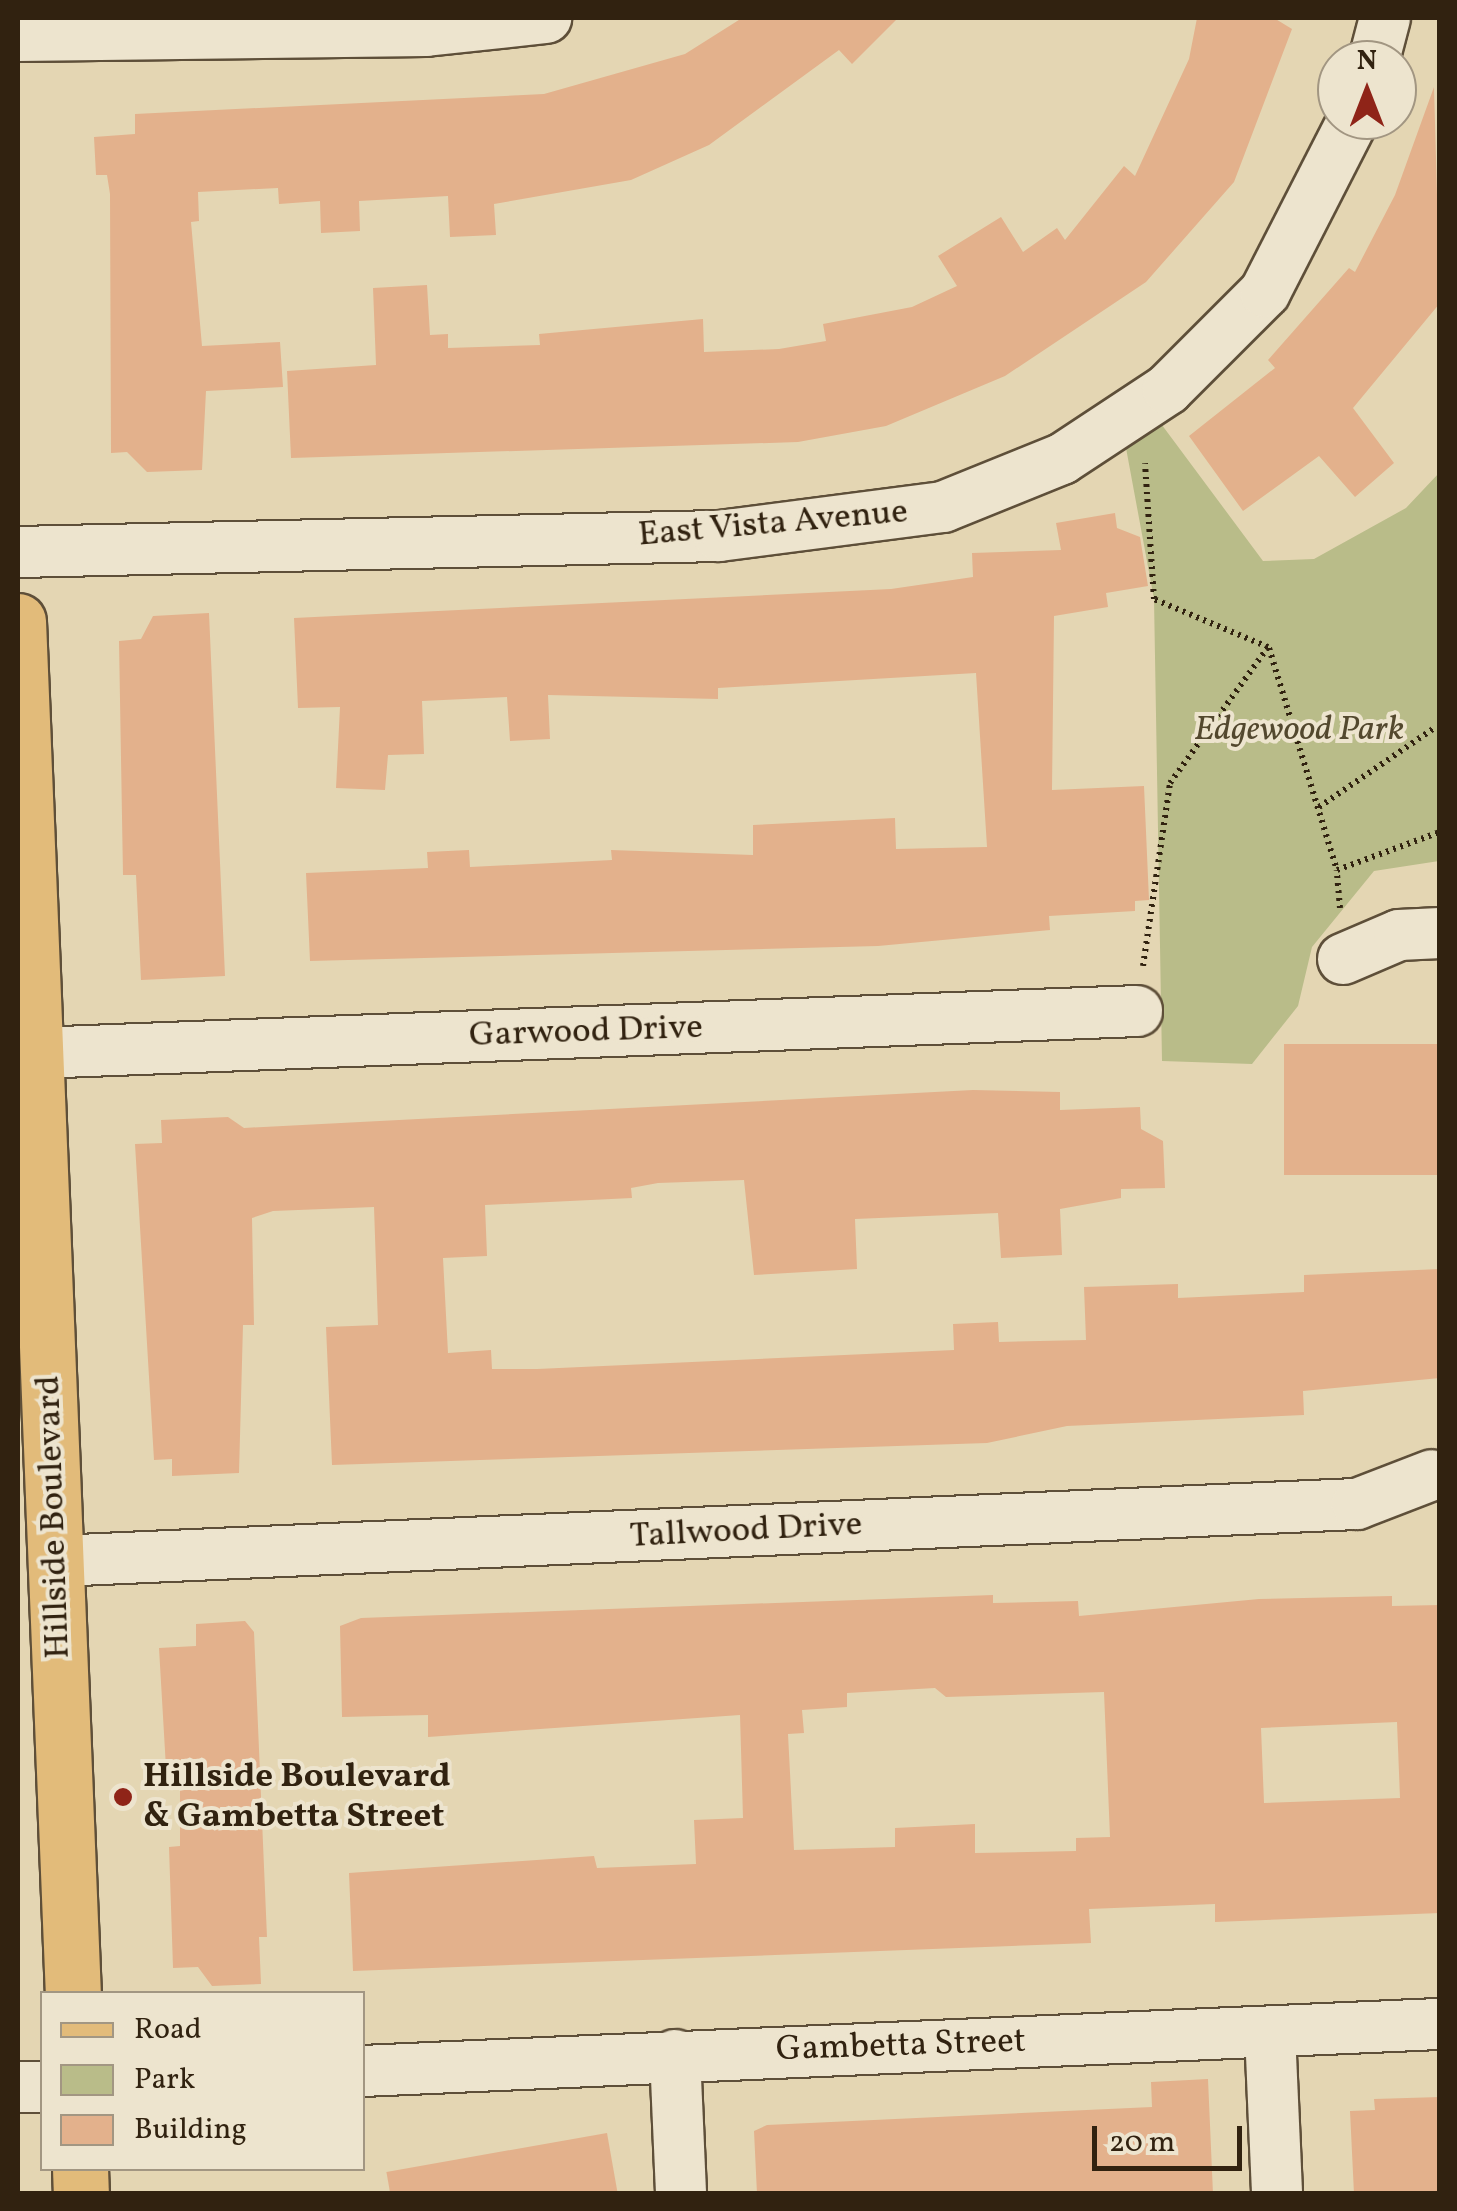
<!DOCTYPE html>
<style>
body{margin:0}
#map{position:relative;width:1457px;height:2211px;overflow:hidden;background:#e4d6b3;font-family:Vollkorn,serif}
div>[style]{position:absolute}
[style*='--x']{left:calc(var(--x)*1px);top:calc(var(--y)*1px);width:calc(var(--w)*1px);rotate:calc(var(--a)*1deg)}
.green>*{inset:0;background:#b9bc89}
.building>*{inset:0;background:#e3b18c;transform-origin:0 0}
.path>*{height:6px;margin-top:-3px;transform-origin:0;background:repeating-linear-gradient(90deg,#312210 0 2.5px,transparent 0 7.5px)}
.roads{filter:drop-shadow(2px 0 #5e4f39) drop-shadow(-2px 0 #5e4f39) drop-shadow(0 2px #5e4f39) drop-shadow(0 -2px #5e4f39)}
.minor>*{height:50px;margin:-25px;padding:0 25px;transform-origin:25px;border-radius:25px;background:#ede4ce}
.major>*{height:55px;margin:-27.5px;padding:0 27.5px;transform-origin:27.5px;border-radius:27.5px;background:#e2bb7a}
.dots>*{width:28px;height:28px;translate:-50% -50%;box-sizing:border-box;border:5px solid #ede4ce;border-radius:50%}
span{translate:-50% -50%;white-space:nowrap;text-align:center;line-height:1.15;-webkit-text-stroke:8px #ede4ce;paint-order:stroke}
.street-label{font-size:35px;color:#312210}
.park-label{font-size:35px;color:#53482e;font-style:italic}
.poi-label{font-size:35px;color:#312210;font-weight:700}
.left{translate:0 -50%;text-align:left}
.frame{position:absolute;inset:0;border:20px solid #312210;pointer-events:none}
.legend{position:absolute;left:40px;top:1991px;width:325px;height:180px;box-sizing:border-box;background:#ede4ce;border:2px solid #a29682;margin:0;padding:12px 18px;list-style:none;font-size:30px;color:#312210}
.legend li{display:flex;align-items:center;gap:20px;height:50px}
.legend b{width:50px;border:2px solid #a29682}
.north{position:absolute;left:1317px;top:40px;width:100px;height:100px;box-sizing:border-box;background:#ede4ce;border:2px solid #a29682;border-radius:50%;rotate:0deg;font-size:28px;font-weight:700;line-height:40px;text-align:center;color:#312210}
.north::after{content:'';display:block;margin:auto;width:35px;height:45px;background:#8f2418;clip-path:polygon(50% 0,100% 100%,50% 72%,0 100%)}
.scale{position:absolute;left:1092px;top:2126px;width:150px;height:45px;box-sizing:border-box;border:5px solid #312210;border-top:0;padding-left:12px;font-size:30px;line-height:35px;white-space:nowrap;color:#312210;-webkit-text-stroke:8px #ede4ce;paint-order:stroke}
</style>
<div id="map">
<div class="green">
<div style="clip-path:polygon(1156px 417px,1263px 561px,1314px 559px,1406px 508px,1439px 473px,1439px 861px,1374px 871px,1312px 947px,1298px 1006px,1252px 1064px,1162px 1061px,1154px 599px,1126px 448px)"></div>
</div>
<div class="building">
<div style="clip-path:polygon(742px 18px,898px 18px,852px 64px,839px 50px,709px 145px,631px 180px,494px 204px,496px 235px,450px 237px,448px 196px,359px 201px,360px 231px,321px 233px,320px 201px,279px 204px,278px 188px,198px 192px,199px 221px,191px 222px,202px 346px,280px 342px,283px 387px,206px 391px,202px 470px,147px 472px,127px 452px,111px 453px,110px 194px,107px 175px,96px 175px,94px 137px,135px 134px,135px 114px,544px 94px,685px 54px)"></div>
<div style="clip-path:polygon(1197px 18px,1274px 18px,1292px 29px,1234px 182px,1146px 282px,1005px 376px,886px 426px,798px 442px,291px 458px,287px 371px,376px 365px,373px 288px,427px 285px,430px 335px,448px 334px,448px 348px,540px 345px,539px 334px,703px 319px,704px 352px,779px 349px,826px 341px,823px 324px,912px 307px,957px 286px,938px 256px,1001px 217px,1023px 252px,1057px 228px,1065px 240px,1124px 166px,1135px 176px,1189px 59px)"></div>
<div style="clip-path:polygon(1434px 87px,1440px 303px,1353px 408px,1394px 463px,1355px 497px,1319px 456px,1243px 511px,1189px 436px,1275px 368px,1268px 360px,1349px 268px,1355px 272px,1395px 195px)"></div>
<div style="clip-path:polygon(1115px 513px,1117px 528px,1140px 537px,1148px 586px,1106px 593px,1108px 607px,1054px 616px,1052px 790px,1144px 786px,1149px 900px,1135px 901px,1135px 911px,1049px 916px,1050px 930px,878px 946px,310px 961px,306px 873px,428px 868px,427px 852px,469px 850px,470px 867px,612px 860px,611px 850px,753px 855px,753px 825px,895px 818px,896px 849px,987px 847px,976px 673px,718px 688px,718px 699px,548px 695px,550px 739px,510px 741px,507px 697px,422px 701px,424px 754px,388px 755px,385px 790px,336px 788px,340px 707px,298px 708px,294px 618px,891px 589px,973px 577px,972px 553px,1061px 550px,1056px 523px)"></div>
<div style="clip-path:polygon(209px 613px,225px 976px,141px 980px,136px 875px,123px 875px,119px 641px,141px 639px,153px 616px)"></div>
<div style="left:1440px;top:1044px;width:131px;height:156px;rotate:90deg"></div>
<div style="clip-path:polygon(973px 1090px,1060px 1092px,1060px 1110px,1140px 1107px,1141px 1129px,1163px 1141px,1165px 1188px,1121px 1189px,1121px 1198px,1060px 1209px,1062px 1255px,1001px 1258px,998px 1213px,855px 1219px,857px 1269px,754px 1275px,744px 1180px,658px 1183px,631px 1188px,632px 1198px,485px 1205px,487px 1256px,443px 1258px,448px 1353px,491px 1350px,492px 1369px,537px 1369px,954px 1350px,953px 1324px,998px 1322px,999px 1342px,1086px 1340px,1084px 1287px,1178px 1284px,1178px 1298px,1304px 1292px,1304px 1275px,1440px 1269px,1440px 1378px,1303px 1391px,1304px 1415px,1067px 1426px,987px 1443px,332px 1465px,326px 1327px,378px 1325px,374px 1207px,273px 1211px,252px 1218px,254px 1325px,243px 1325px,239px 1473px,172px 1476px,172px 1459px,154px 1460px,135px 1144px,162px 1143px,161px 1120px,228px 1117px,244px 1128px)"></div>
<div style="clip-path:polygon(evenodd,993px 1595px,993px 1603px,1078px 1601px,1079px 1616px,1259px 1599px,1392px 1596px,1392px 1606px,1440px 1605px,1440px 1913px,1215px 1922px,1215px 1904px,1089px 1909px,1091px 1943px,353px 1971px,349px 1873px,594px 1856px,597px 1868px,696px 1864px,694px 1820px,743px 1818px,740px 1715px,428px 1737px,428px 1715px,342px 1717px,340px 1626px,361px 1618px,993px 1595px,935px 1688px,946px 1697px,1104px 1692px,1110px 1837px,1076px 1838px,1076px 1851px,975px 1853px,975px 1824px,895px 1828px,895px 1847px,794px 1850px,788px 1734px,804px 1733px,802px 1710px,847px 1707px,847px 1693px,935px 1688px,993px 1595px,1397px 1722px,1400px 1798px,1264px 1803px,1261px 1728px,1397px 1722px)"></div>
<div style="clip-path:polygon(245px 1621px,254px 1632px,267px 1937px,259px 1937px,261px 1984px,212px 1986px,198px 1967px,173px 1968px,169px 1847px,180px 1846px,180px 1768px,166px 1768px,159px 1648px,196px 1646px,196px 1624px)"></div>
<div style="clip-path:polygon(1208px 2079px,1213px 2194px,757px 2194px,754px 2131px,767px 2125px,1152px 2107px,1151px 2082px)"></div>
<div style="clip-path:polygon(1440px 2097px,1440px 2194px,1354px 2194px,1350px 2111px,1375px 2110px,1374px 2099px)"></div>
<div style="left:607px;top:2133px;width:62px;height:224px;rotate:80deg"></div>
</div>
<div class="path">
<div style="--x:1269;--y:648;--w:232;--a:73"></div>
<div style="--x:1440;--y:670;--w:62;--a:90"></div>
<div style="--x:1319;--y:807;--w:138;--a:-34.4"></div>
<div style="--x:1340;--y:908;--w:38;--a:-95"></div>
<div style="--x:1337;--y:870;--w:110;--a:-20.3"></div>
<div style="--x:1143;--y:966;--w:185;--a:-81.6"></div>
<div style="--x:1170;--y:783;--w:168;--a:-54.2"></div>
<div style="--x:1268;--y:647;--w:124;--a:-157.2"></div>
<div style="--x:1154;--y:599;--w:136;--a:-93.8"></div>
</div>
<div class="roads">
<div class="minor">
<div style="--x:18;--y:36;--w:408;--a:-0.7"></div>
<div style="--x:426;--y:31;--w:121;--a:-6.2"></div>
<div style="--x:1374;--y:60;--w:43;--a:-75.3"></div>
<div style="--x:18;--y:552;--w:701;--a:-1.31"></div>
<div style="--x:719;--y:536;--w:226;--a:-7.4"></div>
<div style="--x:943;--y:507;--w:128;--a:-22"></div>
<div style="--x:1062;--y:459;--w:127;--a:-33.4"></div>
<div style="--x:1168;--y:389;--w:137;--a:-45"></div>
<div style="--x:1265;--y:292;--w:193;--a:-62.9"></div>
<div style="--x:1343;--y:959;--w:61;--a:-23.2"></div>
<div style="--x:1399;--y:935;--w:41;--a:-2.8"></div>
<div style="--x:35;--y:1053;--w:1103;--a:-2.18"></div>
<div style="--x:56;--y:1561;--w:1302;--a:-2.51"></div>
<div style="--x:1357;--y:1504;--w:80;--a:-21.1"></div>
<div style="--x:1270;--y:2032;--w:162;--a:87.5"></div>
<div style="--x:675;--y:2055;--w:139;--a:87.5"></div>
<div style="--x:362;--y:2071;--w:1079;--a:-2.5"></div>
<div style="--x:18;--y:2087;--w:24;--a:0"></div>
</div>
<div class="major">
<div style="--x:18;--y:621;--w:1374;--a:87.71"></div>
<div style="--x:80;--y:2168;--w:26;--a:88"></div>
</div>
</div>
<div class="dots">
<div style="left:123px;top:1797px;background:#8f2418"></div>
</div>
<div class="street-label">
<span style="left:773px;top:524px;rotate:-5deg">East Vista Avenue</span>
<span style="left:586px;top:1032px;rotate:-2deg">Garwood Drive</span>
<span style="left:54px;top:1517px;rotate:-92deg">Hillside Boulevard</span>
<span style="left:746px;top:1531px;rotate:-3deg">Tallwood Drive</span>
<span style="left:901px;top:2046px;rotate:-2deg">Gambetta Street</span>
</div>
<div class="park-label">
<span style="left:1299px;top:730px">Edgewood Park</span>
</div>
<div class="poi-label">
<span class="left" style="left:143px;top:1797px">Hillside Boulevard<br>&amp; Gambetta Street</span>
</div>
<div class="frame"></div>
<ul class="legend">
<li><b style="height:12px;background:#e2bb7a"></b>Road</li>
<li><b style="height:28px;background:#b9bc89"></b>Park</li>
<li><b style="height:28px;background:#e3b18c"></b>Building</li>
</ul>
<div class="north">N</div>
<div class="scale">20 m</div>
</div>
